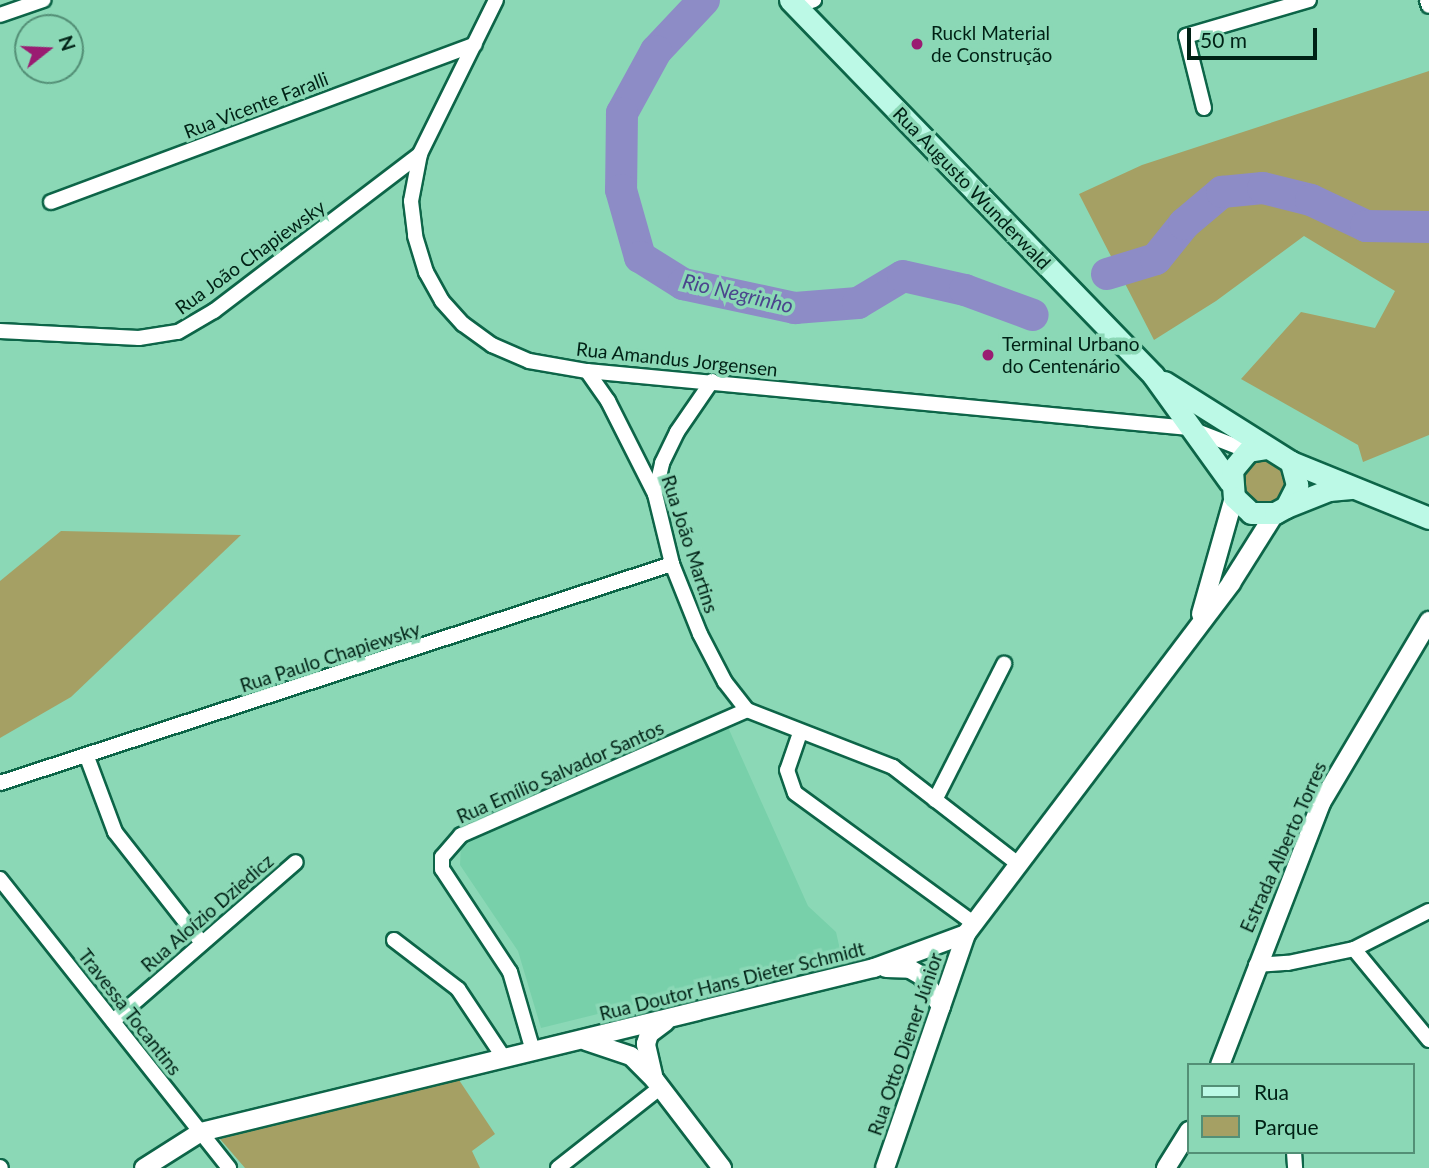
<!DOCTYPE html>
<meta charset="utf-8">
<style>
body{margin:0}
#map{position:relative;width:1429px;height:1168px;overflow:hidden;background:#8bd8b6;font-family:Lato,sans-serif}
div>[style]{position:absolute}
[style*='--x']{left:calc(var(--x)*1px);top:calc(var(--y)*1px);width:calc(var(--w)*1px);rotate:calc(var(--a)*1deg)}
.built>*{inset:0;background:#78d0aa}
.green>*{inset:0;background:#a5a064}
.round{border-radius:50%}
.river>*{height:32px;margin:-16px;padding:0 16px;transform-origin:16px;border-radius:16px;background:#8d8cc6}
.roads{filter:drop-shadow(2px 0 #0d6548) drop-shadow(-2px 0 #0d6548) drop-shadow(0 2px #0d6548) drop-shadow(0 -2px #0d6548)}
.minor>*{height:14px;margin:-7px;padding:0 7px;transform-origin:7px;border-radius:7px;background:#fff}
.tertiary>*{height:18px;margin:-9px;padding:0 9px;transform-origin:9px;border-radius:9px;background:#fff}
.secondary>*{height:21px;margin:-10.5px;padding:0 10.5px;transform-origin:10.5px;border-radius:10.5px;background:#bcf9e6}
.dots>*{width:19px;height:19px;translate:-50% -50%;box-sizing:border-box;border:4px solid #8bd8b6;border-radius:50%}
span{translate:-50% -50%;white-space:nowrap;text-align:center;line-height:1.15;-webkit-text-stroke:7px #8bd8b6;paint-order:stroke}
.poi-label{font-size:19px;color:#002115}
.left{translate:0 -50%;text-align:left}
.street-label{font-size:19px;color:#002115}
.water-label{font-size:21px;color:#4b458d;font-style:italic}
.legend{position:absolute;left:1187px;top:1063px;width:228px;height:91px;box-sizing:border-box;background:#8bd8b6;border:2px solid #538f76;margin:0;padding:9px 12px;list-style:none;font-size:21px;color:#002115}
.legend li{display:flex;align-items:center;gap:14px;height:35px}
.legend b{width:35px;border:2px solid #538f76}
.north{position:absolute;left:14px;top:14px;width:70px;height:70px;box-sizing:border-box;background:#8bd8b6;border:2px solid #538f76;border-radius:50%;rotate:72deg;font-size:19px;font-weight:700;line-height:28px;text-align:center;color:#002115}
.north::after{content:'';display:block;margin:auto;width:24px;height:32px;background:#9a1c72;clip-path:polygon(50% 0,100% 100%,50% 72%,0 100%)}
.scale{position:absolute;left:1187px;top:28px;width:130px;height:32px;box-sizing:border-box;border:4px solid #002115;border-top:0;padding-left:9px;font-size:21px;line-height:24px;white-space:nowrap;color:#002115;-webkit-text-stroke:5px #8bd8b6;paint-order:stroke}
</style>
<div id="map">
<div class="built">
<div style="clip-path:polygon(727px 725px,808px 906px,836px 932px,841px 954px,541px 1028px,518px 951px,460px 865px,461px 841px)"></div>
</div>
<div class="green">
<div style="clip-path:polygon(1429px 71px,1429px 435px,1363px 462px,1358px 445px,1241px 379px,1301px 312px,1375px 328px,1395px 291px,1304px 236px,1216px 301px,1154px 340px,1079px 194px,1142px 165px)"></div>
<div class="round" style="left:1242px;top:460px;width:44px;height:44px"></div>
<div style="clip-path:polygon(61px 531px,241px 535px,71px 697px,0 738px,0 581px)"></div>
<div style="clip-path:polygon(459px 1080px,495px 1134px,472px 1151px,480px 1168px,245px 1168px,220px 1139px)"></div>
</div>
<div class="river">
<div style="--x:704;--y:0;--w:70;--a:133.3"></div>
<div style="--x:656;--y:51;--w:71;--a:118.7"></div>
<div style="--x:622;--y:113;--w:77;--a:90.7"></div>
<div style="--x:621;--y:190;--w:70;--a:74.2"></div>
<div style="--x:640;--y:257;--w:51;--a:32.1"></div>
<div style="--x:683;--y:284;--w:115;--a:12.1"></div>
<div style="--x:795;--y:308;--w:63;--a:-4.5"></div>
<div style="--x:858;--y:303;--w:52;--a:-31"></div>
<div style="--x:903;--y:276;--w:64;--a:12.7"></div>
<div style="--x:965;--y:290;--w:72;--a:20.2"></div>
<div style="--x:1107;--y:274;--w:51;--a:-17"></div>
<div style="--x:1156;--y:259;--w:45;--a:-51.3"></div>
<div style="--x:1184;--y:224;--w:50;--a:-40.1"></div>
<div style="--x:1222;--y:192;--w:41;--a:-5.6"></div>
<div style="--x:1263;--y:188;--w:49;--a:14"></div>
<div style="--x:1311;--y:200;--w:61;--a:25.3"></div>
<div style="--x:1366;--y:226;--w:63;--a:0.9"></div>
</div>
<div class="roads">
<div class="minor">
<div style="--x:496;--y:0;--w:172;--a:116.3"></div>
<div style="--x:420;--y:154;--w:48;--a:100.8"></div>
<div style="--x:411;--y:201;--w:35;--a:83"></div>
<div style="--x:415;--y:236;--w:38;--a:73"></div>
<div style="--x:426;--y:272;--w:33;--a:61"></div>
<div style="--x:442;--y:301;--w:31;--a:48"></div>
<div style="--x:463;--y:324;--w:36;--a:36"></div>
<div style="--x:492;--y:345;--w:40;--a:23.4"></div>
<div style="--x:529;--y:361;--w:59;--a:9.8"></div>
<div style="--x:587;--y:371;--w:605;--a:5.41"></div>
<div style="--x:1189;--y:428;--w:63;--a:21.3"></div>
<div style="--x:1427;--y:0;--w:6;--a:72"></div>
<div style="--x:796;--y:6;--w:19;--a:-18"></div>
<div style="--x:0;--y:15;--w:46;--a:-19.2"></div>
<div style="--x:1204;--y:108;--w:74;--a:-104"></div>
<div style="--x:1186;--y:36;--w:128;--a:-16.3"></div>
<div style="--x:51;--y:202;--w:452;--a:-20.4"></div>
<div style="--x:0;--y:331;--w:139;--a:2.9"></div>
<div style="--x:139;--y:338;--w:39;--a:-9"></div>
<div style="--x:178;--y:332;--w:42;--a:-30.3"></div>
<div style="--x:214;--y:311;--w:259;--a:-37.3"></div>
<div style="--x:587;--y:371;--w:37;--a:55"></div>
<div style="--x:608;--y:401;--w:104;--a:63.2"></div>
<div style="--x:655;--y:494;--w:72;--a:76.3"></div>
<div style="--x:672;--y:564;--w:75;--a:68.2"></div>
<div style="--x:700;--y:634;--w:54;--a:62.5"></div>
<div style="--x:725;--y:682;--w:36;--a:52"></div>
<div style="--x:747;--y:710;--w:157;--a:21.3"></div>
<div style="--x:893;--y:767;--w:158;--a:37.8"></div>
<div style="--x:655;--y:494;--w:32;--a:-77"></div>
<div style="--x:662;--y:463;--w:34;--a:-64"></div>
<div style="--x:677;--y:432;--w:62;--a:-55.5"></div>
<div style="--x:800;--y:733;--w:39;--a:109"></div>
<div style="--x:787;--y:770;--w:24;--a:71"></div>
<div style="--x:795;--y:793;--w:220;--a:36.1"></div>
<div style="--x:87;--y:757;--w:80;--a:69.5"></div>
<div style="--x:115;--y:832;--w:141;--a:51.9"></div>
<div style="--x:0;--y:783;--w:707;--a:-18.05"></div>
<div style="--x:935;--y:800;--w:153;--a:-63.1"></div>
<div style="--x:0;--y:879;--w:369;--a:51.6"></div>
<div style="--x:394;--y:940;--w:81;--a:37.4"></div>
<div style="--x:458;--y:989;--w:83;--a:56.3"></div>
<div style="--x:1354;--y:949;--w:118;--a:50.5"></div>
<div style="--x:1256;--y:965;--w:32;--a:-4"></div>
<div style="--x:1288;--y:963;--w:67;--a:-12"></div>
<div style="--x:1354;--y:949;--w:84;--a:-26.9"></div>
<div style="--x:113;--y:1021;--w:242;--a:-41"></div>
<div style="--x:533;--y:1051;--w:82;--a:-106.2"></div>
<div style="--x:510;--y:972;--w:123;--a:-123.4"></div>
<div style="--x:442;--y:869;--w:12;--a:-90"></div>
<div style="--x:442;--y:857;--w:29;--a:-49"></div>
<div style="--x:461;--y:835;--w:312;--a:-23.6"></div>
<div style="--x:1294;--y:1152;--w:16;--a:86"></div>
<div style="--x:0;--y:1167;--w:1;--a:45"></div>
<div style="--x:558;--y:1168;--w:131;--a:-38.2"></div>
</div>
<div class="tertiary">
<div style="--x:1201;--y:614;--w:122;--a:-74.2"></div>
<div style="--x:886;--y:968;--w:24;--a:2"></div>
<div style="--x:910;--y:969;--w:14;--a:30"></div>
<div style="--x:922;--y:976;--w:36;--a:58"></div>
<div style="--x:586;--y:1041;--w:47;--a:18.4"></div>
<div style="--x:631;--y:1056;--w:33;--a:45"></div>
<div style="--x:654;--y:1079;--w:112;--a:52.6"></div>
<div style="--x:1220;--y:1065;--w:281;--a:-68.9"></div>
<div style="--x:1321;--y:803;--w:212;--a:-59.3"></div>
<div style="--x:653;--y:1075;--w:32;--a:-103"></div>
<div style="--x:646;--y:1044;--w:10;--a:-73"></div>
<div style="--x:649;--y:1034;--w:20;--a:-37"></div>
<div style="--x:144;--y:1168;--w:67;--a:-32.3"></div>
<div style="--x:201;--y:1132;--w:693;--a:-13.7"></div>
<div style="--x:874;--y:968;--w:98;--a:-20.3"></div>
<div style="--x:966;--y:934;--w:440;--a:-52.9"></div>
<div style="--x:1231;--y:583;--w:83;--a:-57.8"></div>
<div style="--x:885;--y:1168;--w:248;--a:-70.9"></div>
<div style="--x:1166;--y:1168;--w:44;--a:-58.1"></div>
</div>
<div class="secondary">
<div style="--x:790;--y:0;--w:522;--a:45.93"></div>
<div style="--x:1153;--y:375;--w:132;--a:54.3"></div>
<div style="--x:1164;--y:382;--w:150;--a:32.2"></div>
<div style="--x:1291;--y:462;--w:149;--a:22.1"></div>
<div style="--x:1267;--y:448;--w:19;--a:171"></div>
<div style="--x:1248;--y:451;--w:25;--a:130"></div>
<div style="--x:1232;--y:470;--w:27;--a:86"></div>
<div style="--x:1234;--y:497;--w:23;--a:43"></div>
<div style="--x:1251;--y:513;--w:24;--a:0"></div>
<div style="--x:1275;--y:513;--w:13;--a:-29"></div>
<div style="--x:1286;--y:507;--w:25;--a:-63"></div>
<div style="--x:1297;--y:485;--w:24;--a:-105"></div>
<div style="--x:1286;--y:507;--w:46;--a:-21.6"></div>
<div style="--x:1329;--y:490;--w:22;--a:-5"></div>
</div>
</div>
<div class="dots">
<div style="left:917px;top:44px;background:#9a1c72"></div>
<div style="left:988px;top:355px;background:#9a1c72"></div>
</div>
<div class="poi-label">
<span class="left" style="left:931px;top:44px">Ruckl Material<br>de Construção</span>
<span class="left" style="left:1002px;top:355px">Terminal Urbano<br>do Centenário</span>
</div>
<div class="street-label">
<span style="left:256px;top:105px;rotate:-21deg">Rua Vicente Faralli</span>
<span style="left:972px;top:188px;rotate:46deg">Rua Augusto Wunderwald</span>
<span style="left:250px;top:257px;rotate:-36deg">Rua João Chapiewsky</span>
<span style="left:677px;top:359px;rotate:6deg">Rua Amandus Jorgensen</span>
<span style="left:690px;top:544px;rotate:72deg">Rua João Martins</span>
<span style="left:330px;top:657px;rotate:-18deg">Rua Paulo Chapiewsky</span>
<span style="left:560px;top:772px;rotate:-24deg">Rua Emílio Salvador Santos</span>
<span style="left:1283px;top:847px;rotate:-66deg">Estrada Alberto Torres</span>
<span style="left:207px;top:913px;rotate:-41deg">Rua Aloízio Dziedicz</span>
<span style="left:732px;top:981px;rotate:-14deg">Rua Doutor Hans Dieter Schmidt</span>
<span style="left:130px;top:1012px;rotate:52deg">Travessa Tocantins</span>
<span style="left:905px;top:1044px;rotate:-71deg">Rua Otto Diener Júnior</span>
</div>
<div class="water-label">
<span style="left:738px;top:293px;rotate:13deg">Rio Negrinho</span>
</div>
<ul class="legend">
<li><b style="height:9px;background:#bcf9e6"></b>Rua</li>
<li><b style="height:19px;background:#a5a064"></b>Parque</li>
</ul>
<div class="north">N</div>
<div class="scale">50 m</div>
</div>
